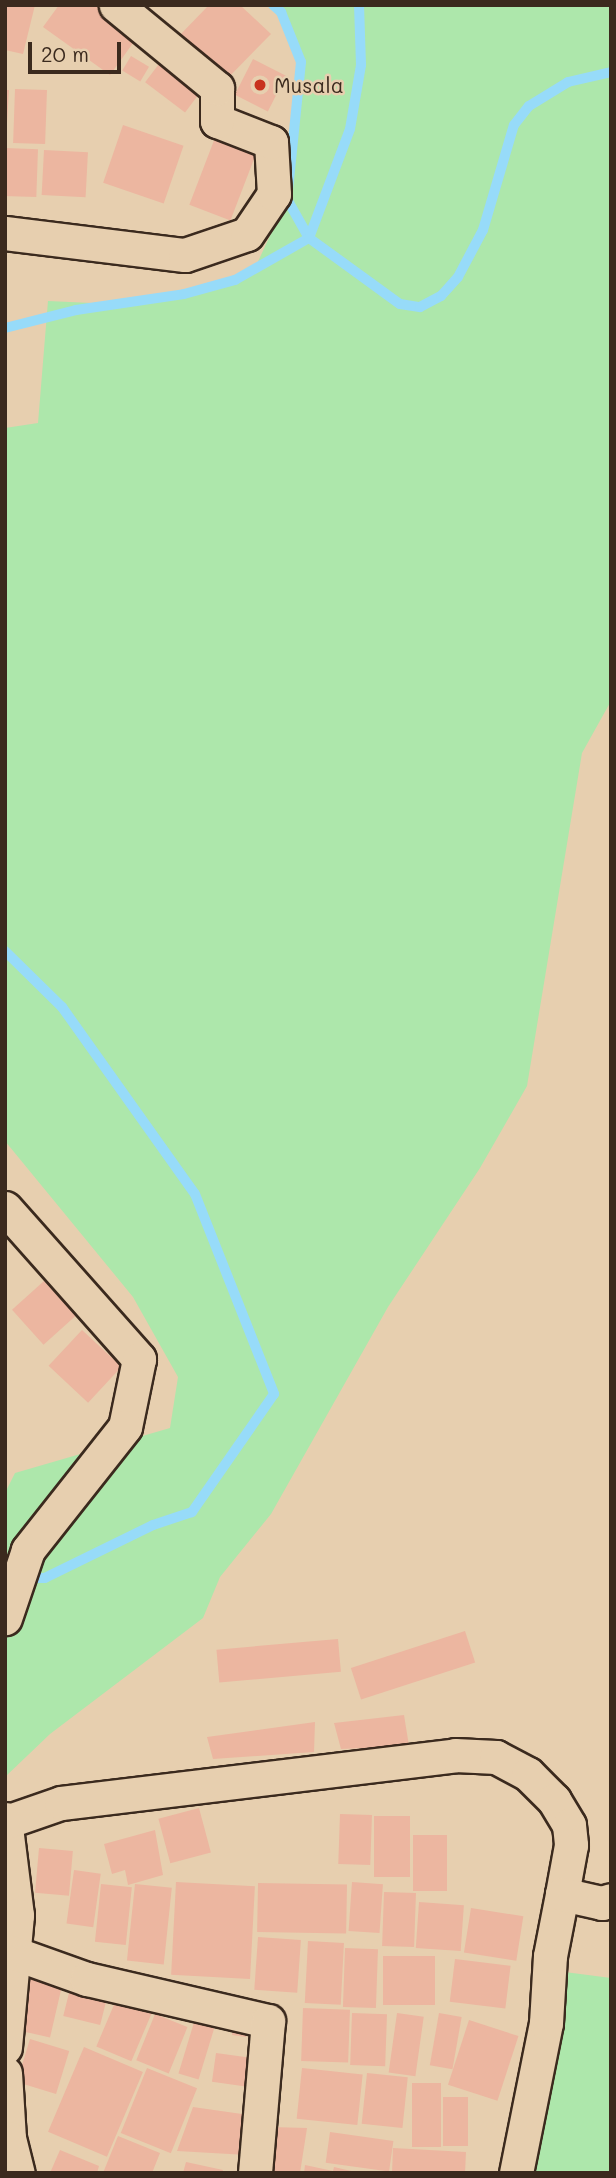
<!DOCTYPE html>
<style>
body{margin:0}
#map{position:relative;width:616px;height:2178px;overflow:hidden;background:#e7cfaf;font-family:Mali,sans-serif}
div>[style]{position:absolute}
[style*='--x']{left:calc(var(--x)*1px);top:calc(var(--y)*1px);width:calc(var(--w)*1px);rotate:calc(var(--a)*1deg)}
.green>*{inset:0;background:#ade7ab}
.stream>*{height:10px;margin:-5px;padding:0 5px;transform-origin:5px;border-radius:5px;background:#97dbf9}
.building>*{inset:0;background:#ecb6a0;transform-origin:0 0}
.roads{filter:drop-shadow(2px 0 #3b2a1e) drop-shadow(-2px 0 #3b2a1e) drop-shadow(0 2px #3b2a1e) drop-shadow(0 -2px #3b2a1e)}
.street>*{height:33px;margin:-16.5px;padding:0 16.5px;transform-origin:16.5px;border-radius:16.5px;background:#e7cfaf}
.dots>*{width:19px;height:19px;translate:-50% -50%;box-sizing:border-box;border:4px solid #e7cfaf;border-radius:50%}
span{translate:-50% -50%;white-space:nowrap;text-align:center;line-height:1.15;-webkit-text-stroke:5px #e7cfaf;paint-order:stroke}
.poi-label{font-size:21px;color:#3b2a1e}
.left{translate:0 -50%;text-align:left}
.frame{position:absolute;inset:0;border:7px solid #3b2a1e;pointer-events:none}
.scale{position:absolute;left:28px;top:42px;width:93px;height:32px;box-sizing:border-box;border:4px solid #3b2a1e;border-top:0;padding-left:9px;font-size:21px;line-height:24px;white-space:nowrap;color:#3b2a1e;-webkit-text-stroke:5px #e7cfaf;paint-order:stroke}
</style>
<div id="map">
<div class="green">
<div style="clip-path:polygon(273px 5px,611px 5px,611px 701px,582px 753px,527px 1086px,480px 1168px,388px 1307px,271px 1514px,220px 1577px,203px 1618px,50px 1734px,5px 1777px,5px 1493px,15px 1473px,170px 1428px,178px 1377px,133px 1297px,5px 1141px,5px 428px,38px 423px,48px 301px,92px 303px,184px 294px,235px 280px,255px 268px,287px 199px,301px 62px,282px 12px)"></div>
<div style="clip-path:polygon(557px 1971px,611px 1978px,611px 2173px,535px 2173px)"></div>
</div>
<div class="stream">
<div style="--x:273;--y:5;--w:11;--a:41"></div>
<div style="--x:281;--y:12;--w:54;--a:68.2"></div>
<div style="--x:301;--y:62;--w:138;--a:95.8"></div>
<div style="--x:287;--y:199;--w:45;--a:60.6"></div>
<div style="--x:309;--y:238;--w:112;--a:36"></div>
<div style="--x:400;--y:304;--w:20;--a:9"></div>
<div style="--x:420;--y:307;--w:24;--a:-28"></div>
<div style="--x:441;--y:296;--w:25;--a:-48"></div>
<div style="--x:458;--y:277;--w:53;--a:-62"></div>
<div style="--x:483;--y:230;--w:109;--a:-73.6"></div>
<div style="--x:514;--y:125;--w:24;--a:-52"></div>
<div style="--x:529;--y:106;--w:46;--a:-31.6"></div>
<div style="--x:568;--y:82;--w:44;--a:-13.1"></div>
<div style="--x:5;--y:328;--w:73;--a:-14.2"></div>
<div style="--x:76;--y:310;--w:109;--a:-8.4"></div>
<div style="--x:184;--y:294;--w:53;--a:-15.4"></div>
<div style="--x:235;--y:280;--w:85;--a:-29.6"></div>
<div style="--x:309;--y:238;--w:116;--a:-69.4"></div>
<div style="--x:350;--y:129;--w:65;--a:-80.2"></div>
<div style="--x:361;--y:65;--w:60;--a:-91.9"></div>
<div style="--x:5;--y:951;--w:80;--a:44.5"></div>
<div style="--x:62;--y:1007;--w:229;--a:54.6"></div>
<div style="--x:195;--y:1194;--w:215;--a:68.4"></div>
<div style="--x:274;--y:1394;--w:144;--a:124.8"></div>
<div style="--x:192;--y:1512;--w:41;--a:161.6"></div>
<div style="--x:153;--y:1525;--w:120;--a:153.9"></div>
<div style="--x:45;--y:1578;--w:21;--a:180"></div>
</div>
<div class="building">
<div style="clip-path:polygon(5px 5px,35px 5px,23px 54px,5px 50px)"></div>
<div style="clip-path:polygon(59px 5px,104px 5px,141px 32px,110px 75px,43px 27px)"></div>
<div style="clip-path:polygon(209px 5px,240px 5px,271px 34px,223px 83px,177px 38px)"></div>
<div style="left:131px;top:56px;width:21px;height:17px;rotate:31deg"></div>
<div style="left:165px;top:56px;width:50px;height:33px;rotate:37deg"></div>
<div style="left:253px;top:59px;width:37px;height:40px;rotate:27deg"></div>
<div style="left:15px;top:89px;width:32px;height:54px;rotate:2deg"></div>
<div style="clip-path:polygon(5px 90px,9px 90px,7px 123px,5px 123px)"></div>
<div style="left:123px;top:125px;width:64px;height:61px;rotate:19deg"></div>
<div style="left:218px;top:130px;width:44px;height:80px;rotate:21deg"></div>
<div style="left:5px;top:148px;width:33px;height:48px;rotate:2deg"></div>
<div style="left:44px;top:150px;width:44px;height:45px;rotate:3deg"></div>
<div style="left:44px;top:1281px;width:47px;height:43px;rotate:48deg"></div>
<div style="left:82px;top:1330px;width:54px;height:49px;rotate:43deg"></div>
<div style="left:465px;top:1631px;width:33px;height:120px;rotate:72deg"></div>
<div style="left:338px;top:1639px;width:33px;height:122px;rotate:85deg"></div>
<div style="clip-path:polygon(404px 1715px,409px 1746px,341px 1749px,334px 1723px)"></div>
<div style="clip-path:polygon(315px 1722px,314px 1752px,213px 1759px,207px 1737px)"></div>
<div style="left:199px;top:1808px;width:46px;height:42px;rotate:75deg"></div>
<div style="left:340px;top:1814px;width:32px;height:50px;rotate:2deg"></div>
<div style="left:374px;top:1816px;width:36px;height:61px"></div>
<div style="clip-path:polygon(155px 1830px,163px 1875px,128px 1885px,125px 1870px,112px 1874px,104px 1844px)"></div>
<div style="left:413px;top:1835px;width:34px;height:56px"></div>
<div style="left:39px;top:1848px;width:34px;height:45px;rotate:5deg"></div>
<div style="left:74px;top:1870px;width:27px;height:54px;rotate:8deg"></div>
<div style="left:176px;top:1882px;width:79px;height:93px;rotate:3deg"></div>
<div style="left:352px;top:1882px;width:31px;height:49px;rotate:4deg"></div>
<div style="left:258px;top:1883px;width:89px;height:49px;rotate:1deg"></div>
<div style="left:101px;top:1884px;width:31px;height:58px;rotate:6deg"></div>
<div style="left:135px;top:1884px;width:37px;height:77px;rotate:6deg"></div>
<div style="left:384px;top:1892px;width:32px;height:54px;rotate:2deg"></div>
<div style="left:419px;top:1902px;width:45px;height:46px;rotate:4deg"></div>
<div style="left:471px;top:1908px;width:53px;height:45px;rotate:9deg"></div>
<div style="left:258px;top:1937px;width:43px;height:53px;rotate:4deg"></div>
<div style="left:308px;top:1941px;width:36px;height:62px;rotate:3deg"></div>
<div style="left:345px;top:1948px;width:33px;height:59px;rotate:2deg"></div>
<div style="left:383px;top:1956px;width:52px;height:49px"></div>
<div style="left:455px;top:1959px;width:56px;height:43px;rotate:7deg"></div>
<div style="left:33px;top:1969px;width:32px;height:63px;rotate:13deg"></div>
<div style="left:72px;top:1981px;width:38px;height:36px;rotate:14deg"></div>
<div style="left:119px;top:1993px;width:38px;height:58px;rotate:23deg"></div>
<div style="left:303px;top:2008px;width:47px;height:53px;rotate:2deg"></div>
<div style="left:352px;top:2013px;width:35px;height:52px;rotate:2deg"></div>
<div style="left:397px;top:2013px;width:27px;height:60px;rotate:8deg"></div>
<div style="left:439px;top:2013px;width:23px;height:53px;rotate:10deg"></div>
<div style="left:155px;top:2014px;width:35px;height:50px;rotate:22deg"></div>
<div style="left:196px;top:2016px;width:21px;height:60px;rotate:17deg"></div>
<div style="left:469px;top:2020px;width:52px;height:68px;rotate:18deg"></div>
<div style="clip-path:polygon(234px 2026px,247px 2027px,246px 2037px,232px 2035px)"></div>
<div style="left:30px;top:2039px;width:41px;height:45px;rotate:17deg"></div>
<div style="left:84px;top:2047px;width:64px;height:92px;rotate:23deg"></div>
<div style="left:216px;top:2053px;width:43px;height:29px;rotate:8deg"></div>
<div style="left:147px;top:2068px;width:54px;height:70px;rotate:22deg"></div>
<div style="left:302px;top:2068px;width:61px;height:51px;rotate:6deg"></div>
<div style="left:367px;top:2073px;width:41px;height:51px;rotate:6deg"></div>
<div style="left:412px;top:2083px;width:29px;height:64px"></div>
<div style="left:468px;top:2097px;width:49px;height:25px;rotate:90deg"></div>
<div style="clip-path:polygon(193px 2107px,249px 2115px,247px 2155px,177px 2151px)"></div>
<div style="clip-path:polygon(270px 2127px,307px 2128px,300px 2173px,264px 2170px)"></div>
<div style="left:330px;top:2132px;width:64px;height:31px;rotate:8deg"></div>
<div style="clip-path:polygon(118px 2136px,160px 2153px,152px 2173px,103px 2173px)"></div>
<div style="clip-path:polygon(393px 2148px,466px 2152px,465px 2173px,392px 2173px)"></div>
<div style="clip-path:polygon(60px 2150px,99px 2166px,97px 2173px,50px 2173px)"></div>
<div style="clip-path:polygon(186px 2162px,223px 2170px,222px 2173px,183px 2173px)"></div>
<div style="clip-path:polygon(305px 2165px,333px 2171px,334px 2167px,360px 2173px,304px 2173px)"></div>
</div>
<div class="roads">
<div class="street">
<div style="--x:5;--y:233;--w:181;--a:7"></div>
<div style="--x:185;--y:255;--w:65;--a:-18.7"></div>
<div style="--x:247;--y:234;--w:48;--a:-56"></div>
<div style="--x:274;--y:194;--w:52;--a:-93.3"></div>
<div style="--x:271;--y:142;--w:58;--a:-158.7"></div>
<div style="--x:217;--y:121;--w:33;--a:-90"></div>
<div style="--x:217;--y:88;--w:131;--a:-140.6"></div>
<div style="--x:5;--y:1208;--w:202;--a:48.4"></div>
<div style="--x:139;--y:1359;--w:69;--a:101.6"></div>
<div style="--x:125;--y:1427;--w:157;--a:128.3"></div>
<div style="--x:28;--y:1550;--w:72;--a:108.7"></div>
<div style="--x:5;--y:1819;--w:97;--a:82.9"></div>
<div style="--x:17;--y:1915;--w:133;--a:95.2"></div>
<div style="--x:6;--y:1822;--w:58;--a:-19.1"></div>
<div style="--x:61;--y:1803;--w:397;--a:-6.9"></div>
<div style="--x:455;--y:1755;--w:41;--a:2.8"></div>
<div style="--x:496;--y:1757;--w:36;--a:28"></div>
<div style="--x:528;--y:1774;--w:37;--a:45"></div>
<div style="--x:554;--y:1800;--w:29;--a:59"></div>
<div style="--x:569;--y:1825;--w:20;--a:84"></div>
<div style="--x:571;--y:1845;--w:50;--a:100.4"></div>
<div style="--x:11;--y:1952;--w:81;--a:19.6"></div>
<div style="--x:87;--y:1979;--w:186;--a:13.1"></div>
<div style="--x:268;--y:2021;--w:153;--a:94.9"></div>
<div style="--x:5;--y:2073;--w:65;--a:86.5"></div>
<div style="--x:9;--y:2138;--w:36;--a:76"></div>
<div style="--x:516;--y:2173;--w:153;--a:-78.7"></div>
<div style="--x:546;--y:2023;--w:67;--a:-86.6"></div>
<div style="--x:550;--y:1956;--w:63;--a:-79"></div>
<div style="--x:562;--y:1894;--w:41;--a:12.7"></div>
<div style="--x:602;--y:1903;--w:9;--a:-18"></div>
</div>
</div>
<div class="dots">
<div style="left:260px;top:85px;background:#c8321e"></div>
</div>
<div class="poi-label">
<span class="left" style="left:274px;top:85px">Musala</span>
</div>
<div class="frame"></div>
<div class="scale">20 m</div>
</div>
